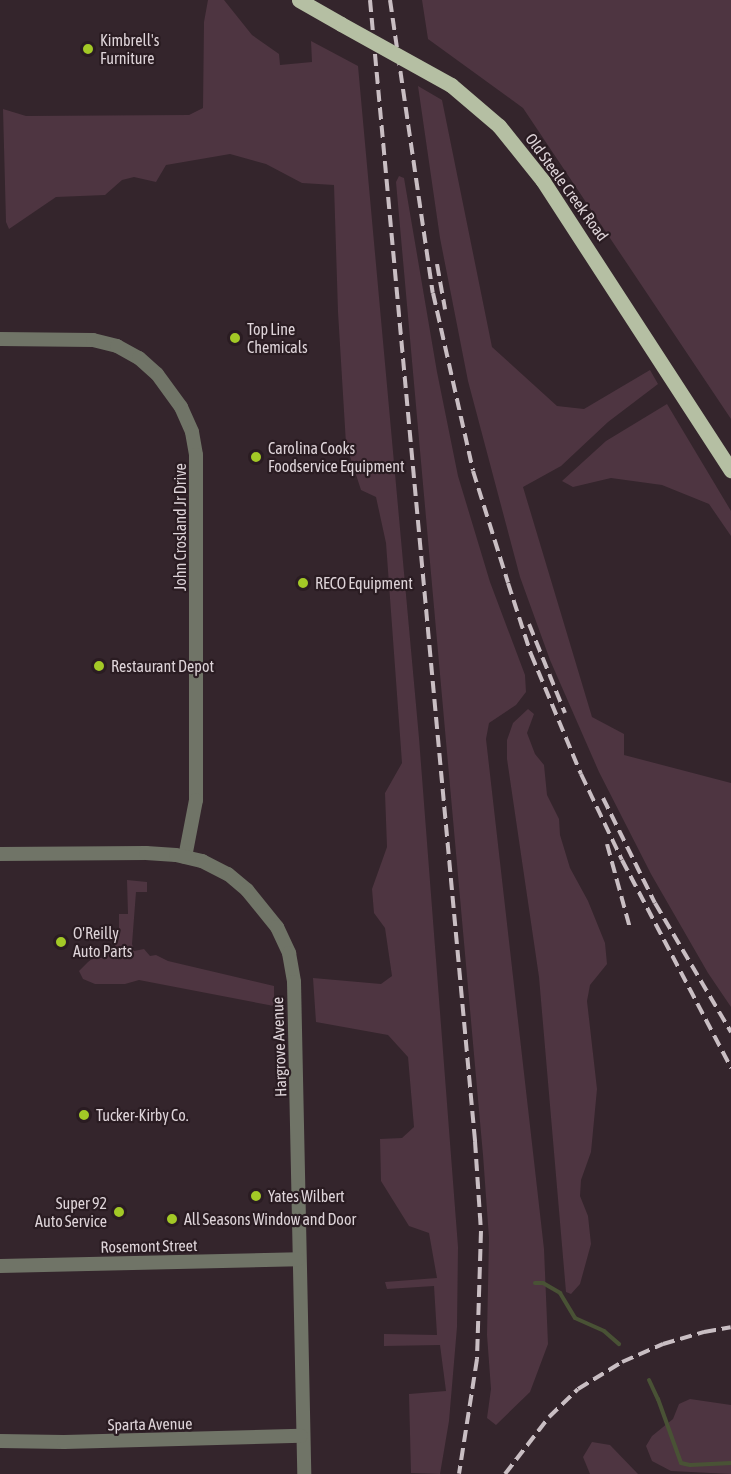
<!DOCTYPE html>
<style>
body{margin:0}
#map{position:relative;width:731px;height:1474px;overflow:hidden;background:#34252c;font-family:"Asap Condensed",sans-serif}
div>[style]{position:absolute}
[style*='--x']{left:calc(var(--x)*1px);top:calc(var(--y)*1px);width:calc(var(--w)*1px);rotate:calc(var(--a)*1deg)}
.green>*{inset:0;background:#4e3541}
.stream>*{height:4px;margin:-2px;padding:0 2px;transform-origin:2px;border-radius:2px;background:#495235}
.minor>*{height:14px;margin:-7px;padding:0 7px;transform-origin:7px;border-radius:7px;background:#707467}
.major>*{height:15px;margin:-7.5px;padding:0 7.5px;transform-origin:7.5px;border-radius:7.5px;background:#b5bfa3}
.rail>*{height:4px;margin-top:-2px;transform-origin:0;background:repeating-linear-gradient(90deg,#c9bec3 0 12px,transparent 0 18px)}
.major-bridge>*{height:15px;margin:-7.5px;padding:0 7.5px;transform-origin:7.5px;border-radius:7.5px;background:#b5bfa3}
.dots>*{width:16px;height:16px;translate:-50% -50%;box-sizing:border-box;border:3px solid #2a1c22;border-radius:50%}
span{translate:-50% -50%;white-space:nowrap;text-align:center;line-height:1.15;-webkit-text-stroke:4.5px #2a1c22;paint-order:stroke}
.poi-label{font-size:16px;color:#ded4d9}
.left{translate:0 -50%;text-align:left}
.right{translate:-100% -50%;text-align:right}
.street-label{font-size:16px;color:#ded4d9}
</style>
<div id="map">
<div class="green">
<div style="clip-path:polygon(208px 0,224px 0,252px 35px,279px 54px,280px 65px,312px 62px,311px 41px,358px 66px,419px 738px,458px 1247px,457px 1327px,449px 1421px,440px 1474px,411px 1473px,409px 1394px,446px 1391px,440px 1345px,384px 1346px,384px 1334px,437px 1335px,434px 1286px,387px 1289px,385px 1282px,437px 1278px,429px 1233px,409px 1226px,381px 1181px,380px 1139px,402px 1138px,414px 1127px,408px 1057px,388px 1035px,316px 1022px,313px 978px,381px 984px,392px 976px,385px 928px,374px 913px,372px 889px,387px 847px,385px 793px,402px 763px,386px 543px,376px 497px,361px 490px,346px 444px,338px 312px,334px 185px,302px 183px,266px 164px,230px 154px,166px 165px,156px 182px,134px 177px,122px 180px,105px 195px,56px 197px,9px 229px,6px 222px,3px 109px,26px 116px,189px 115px,203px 108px,204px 22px)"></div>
<div style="clip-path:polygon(422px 0,731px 0,731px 419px,523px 108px,428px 39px)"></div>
<div style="clip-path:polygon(418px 86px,442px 100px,492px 347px,557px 406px,584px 409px,650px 370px,658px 384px,608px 422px,561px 466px,523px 487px,592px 717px,624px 734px,624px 755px,731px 783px,731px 1007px,708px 973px,651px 874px,599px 772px,550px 660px,520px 577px,468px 381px,440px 238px)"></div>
<div style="clip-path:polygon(399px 176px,404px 178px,437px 372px,458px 476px,490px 582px,525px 675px,526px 692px,516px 705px,489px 723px,486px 739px,544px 1249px,548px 1344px,530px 1392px,496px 1425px,487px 1418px,491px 1389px,487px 1335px,489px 1238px,483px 1155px,396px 182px)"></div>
<div style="clip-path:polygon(667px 404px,731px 511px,731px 536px,709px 504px,662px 485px,611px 478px,573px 487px,562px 481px,606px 441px)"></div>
<div style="clip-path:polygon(528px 709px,534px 714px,527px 733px,535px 754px,544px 765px,547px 795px,559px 819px,560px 835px,570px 868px,588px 901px,605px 943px,607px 964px,590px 985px,587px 1001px,597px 1089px,591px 1152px,581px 1180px,580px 1196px,588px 1216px,591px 1244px,580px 1284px,571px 1294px,566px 1292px,539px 977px,507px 759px,507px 740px,513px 723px)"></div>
<div style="clip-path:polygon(127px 880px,147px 882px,147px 892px,136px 892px,132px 944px,134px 951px,144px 949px,150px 956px,156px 955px,168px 961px,274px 986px,274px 1006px,139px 980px,125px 984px,95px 984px,83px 979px,79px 971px,88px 962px,93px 958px,103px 958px,109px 950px,115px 950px,115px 939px,119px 938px,119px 914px,128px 914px)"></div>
<div style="clip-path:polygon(690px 1399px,731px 1405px,731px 1474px,671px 1471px,652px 1461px,646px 1446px,652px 1436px,673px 1419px,679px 1404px)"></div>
<div style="clip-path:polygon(592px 1442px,610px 1445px,638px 1474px,590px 1474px,583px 1457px)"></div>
</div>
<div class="stream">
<div style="--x:535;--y:1283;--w:8;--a:0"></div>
<div style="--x:543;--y:1283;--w:20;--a:30"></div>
<div style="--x:560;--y:1293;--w:29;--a:59"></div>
<div style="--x:575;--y:1318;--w:32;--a:24"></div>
<div style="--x:604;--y:1331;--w:20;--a:41"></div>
<div style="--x:649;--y:1380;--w:21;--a:65"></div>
<div style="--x:658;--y:1399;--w:68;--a:70.2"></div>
<div style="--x:681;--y:1463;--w:9;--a:13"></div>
<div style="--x:690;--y:1465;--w:41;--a:-2.8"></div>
</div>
<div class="minor">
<div style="--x:0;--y:339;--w:93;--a:0.6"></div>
<div style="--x:93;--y:340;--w:25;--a:14"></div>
<div style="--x:117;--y:346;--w:25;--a:29"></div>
<div style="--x:139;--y:358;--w:24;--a:42"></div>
<div style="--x:157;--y:374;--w:41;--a:54"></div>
<div style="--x:181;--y:407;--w:27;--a:66"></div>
<div style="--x:192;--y:432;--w:23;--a:80"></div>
<div style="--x:196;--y:455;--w:345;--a:90"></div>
<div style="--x:196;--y:800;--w:58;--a:100.9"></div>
<div style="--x:0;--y:854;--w:146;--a:-0.4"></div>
<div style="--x:146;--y:853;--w:30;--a:4"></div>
<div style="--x:176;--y:855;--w:27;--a:13"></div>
<div style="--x:202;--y:861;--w:29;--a:27"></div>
<div style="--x:228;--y:874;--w:25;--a:40"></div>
<div style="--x:247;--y:890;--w:48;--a:51"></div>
<div style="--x:277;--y:927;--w:29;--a:65"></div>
<div style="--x:289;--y:953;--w:29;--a:80"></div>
<div style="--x:294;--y:982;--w:492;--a:88.8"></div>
<div style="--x:0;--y:1266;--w:298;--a:-1.3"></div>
<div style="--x:0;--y:1441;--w:64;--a:0.9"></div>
<div style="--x:64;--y:1442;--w:237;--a:-1.5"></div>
</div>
<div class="major">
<div style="--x:299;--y:0;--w:48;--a:29.7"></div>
<div style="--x:451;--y:85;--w:63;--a:40.5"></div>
<div style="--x:499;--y:126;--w:70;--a:51.3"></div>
<div style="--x:543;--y:181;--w:345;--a:57"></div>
</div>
<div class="rail">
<div style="--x:370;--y:0;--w:1146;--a:84.74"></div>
<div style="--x:475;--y:1141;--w:90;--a:86.2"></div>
<div style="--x:481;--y:1231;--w:128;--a:91.8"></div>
<div style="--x:477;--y:1359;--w:116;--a:98.9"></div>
<div style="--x:390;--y:0;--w:296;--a:81.7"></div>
<div style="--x:433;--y:293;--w:182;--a:77.3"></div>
<div style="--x:473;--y:471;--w:117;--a:72.6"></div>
<div style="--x:508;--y:583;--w:75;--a:72.1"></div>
<div style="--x:531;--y:654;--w:130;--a:67.4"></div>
<div style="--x:581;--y:774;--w:95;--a:64.5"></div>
<div style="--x:622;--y:860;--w:235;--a:62.3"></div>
<div style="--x:437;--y:264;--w:46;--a:79.9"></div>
<div style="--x:529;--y:624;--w:96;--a:68"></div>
<div style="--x:603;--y:798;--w:117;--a:63.7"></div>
<div style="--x:655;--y:903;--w:150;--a:59.5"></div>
<div style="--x:607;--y:844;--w:87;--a:74.7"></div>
<div style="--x:505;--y:1474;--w:72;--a:-52.3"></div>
<div style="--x:549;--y:1417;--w:40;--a:-44"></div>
<div style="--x:578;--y:1389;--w:52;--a:-31.5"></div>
<div style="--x:622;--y:1362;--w:45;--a:-23.7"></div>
<div style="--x:663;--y:1344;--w:43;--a:-16.3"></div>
<div style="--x:704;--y:1332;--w:27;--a:-10"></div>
</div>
<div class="major-bridge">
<div style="--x:341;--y:24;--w:126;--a:29"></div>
</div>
<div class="dots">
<div style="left:88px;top:49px;background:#a3c926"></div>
<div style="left:235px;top:338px;background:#a3c926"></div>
<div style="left:256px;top:457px;background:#a3c926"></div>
<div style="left:303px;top:583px;background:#a3c926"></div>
<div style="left:99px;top:666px;background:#a3c926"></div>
<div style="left:61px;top:942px;background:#a3c926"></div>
<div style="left:84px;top:1115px;background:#a3c926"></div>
<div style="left:256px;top:1196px;background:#a3c926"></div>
<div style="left:119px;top:1212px;background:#a3c926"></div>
<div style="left:172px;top:1219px;background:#a3c926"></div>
</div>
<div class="poi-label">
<span class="left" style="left:100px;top:49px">Kimbrell's<br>Furniture</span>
<span class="left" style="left:247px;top:338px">Top Line<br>Chemicals</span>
<span class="left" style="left:268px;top:457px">Carolina Cooks<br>Foodservice Equipment</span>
<span class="left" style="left:315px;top:583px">RECO Equipment</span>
<span class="left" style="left:111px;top:666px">Restaurant Depot</span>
<span class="left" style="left:73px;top:942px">O'Reilly<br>Auto Parts</span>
<span class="left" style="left:96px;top:1115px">Tucker-Kirby Co.</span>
<span class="left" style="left:268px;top:1196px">Yates Wilbert</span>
<span class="right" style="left:107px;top:1212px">Super 92<br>Auto Service</span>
<span class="left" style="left:184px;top:1219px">All Seasons Window and Door</span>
</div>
<div class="street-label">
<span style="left:567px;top:187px;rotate:54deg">Old Steele Creek Road</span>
<span style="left:180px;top:527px;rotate:-90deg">John Crosland Jr Drive</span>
<span style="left:279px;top:1047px;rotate:-92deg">Hargrove Avenue</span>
<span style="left:149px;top:1246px;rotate:-1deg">Rosemont Street</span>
<span style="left:150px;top:1424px;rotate:-1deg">Sparta Avenue</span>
</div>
</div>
